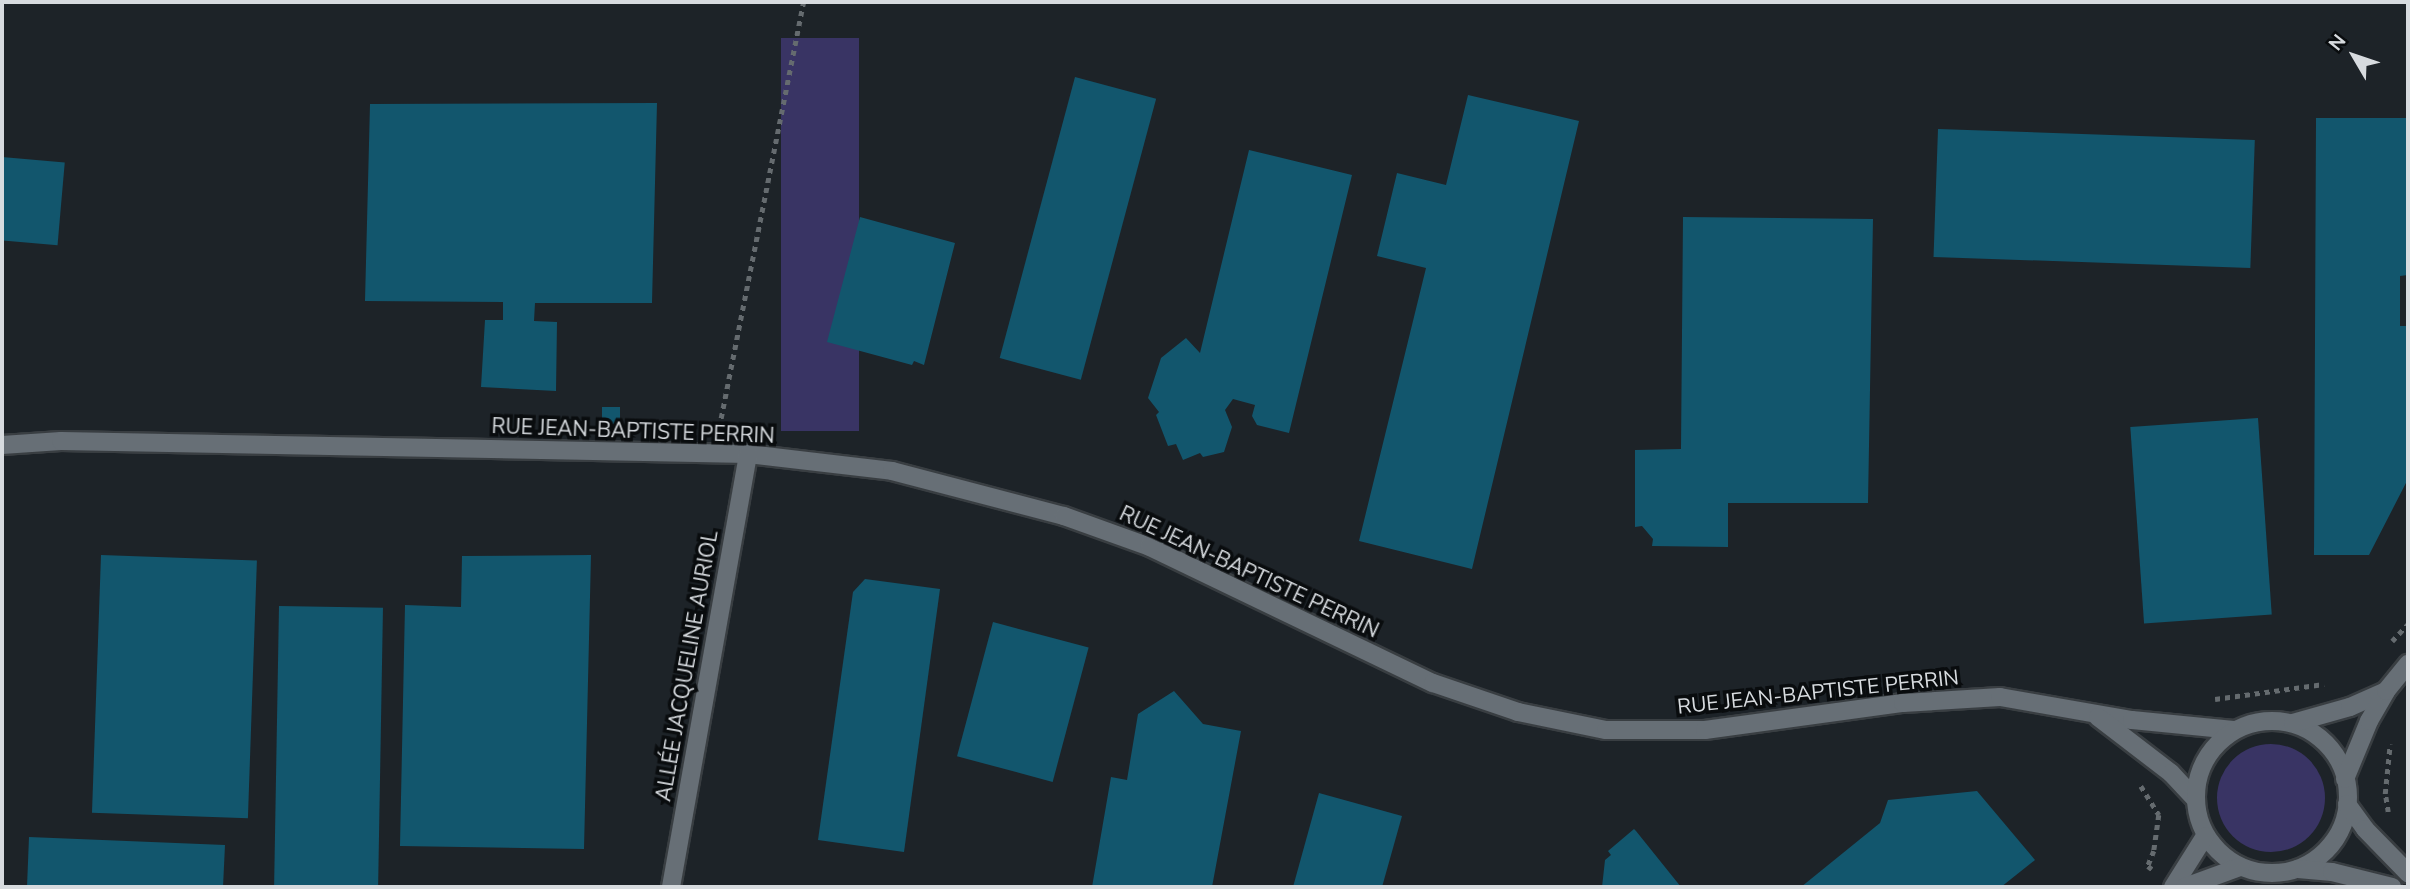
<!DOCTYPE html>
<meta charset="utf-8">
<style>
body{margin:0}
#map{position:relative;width:2410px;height:889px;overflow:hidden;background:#1d2328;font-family:"Nunito Sans",sans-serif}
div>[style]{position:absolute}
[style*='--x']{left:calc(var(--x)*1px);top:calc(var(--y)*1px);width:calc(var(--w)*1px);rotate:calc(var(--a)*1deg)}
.green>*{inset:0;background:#393464;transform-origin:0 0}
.round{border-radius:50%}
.building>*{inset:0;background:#12566d;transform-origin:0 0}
.path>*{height:4.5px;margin-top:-2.25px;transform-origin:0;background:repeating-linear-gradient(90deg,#656b6f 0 5px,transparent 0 10px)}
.roads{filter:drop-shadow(2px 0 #393e42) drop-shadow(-2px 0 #393e42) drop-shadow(0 2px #393e42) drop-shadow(0 -2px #393e42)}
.minor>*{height:18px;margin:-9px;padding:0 9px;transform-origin:9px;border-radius:9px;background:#676f76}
.minor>.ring{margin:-9px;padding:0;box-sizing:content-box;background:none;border:18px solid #676f76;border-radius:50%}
span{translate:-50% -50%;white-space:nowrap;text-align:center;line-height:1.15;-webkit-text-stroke:7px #090c0e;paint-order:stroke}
.street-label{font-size:21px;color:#d7dbdf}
.frame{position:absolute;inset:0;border:4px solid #d7dbdf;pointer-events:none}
.north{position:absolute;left:2319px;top:21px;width:70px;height:70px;-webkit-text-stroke:5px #090c0e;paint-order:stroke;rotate:309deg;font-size:19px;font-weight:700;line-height:28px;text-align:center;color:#d7dbdf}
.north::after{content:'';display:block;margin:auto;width:24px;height:32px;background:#d7dbdf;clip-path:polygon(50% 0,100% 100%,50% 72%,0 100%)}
</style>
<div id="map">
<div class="green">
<div style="left:781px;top:38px;width:78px;height:393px"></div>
<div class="round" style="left:2217px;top:744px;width:108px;height:108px"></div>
</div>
<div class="building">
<div style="left:1075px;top:77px;width:84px;height:291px;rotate:15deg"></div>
<div style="clip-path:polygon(1468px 95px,1579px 121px,1472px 569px,1359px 541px,1426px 268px,1377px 256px,1397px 173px,1446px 185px)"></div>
<div style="clip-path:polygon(657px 103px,652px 303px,535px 303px,534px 321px,557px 322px,556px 391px,481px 387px,485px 320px,503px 320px,503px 302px,365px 301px,370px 104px)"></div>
<div style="clip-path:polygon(2316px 118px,2408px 118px,2408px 275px,2400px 276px,2400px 326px,2408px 326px,2408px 479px,2369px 555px,2314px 555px)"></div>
<div style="left:1938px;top:129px;width:317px;height:128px;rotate:2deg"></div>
<div style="clip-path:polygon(1249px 150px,1352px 175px,1289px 433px,1257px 425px,1252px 416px,1255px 405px,1233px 399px,1225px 410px,1232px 427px,1224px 452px,1203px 457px,1200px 453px,1183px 460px,1176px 444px,1168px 446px,1156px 415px,1159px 412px,1148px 398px,1161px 358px,1186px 338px,1200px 353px)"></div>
<div style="left:2px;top:157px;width:63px;height:83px;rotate:5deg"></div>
<div style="clip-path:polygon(860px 217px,955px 243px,924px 365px,914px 361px,912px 365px,827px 342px)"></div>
<div style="clip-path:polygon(1683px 217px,1873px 219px,1868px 503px,1728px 503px,1728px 547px,1652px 546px,1653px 539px,1642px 526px,1635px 527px,1635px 450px,1681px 449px)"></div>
<div style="left:602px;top:407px;width:18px;height:17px"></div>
<div style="left:2258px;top:418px;width:197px;height:128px;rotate:86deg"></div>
<div style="left:101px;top:555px;width:156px;height:258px;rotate:2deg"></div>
<div style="clip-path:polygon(591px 555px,584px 849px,400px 846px,405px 605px,461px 607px,462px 556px)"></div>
<div style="clip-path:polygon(865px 579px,940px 589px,904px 852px,818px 840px,853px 592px)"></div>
<div style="left:279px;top:606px;width:104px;height:281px;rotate:1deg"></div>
<div style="left:993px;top:622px;width:99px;height:139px;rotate:15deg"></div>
<div style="clip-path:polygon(1174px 691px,1203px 724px,1241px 731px,1212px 887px,1092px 887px,1111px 777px,1127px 780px,1138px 714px)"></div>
<div style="clip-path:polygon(1977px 791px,2035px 860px,2001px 887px,1801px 887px,1880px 823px,1888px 800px)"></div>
<div style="clip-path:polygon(1319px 793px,1402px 816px,1382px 887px,1293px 887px)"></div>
<div style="clip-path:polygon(1634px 829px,1636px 831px,1681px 887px,1602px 887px,1605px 860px,1611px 855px,1608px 851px)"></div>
<div style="clip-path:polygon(29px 837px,225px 845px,223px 887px,27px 887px)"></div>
</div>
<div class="path">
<div style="--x:719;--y:428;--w:434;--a:-78.8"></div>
<div style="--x:2392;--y:641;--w:23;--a:-47"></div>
<div style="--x:2215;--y:699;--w:110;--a:-7.8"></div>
<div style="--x:2141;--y:786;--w:34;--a:58"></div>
<div style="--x:2159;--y:815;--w:36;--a:98"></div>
<div style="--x:2154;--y:851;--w:16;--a:112"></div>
<div style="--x:2148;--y:866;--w:5;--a:37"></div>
<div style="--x:2388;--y:812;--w:18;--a:-99"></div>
<div style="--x:2385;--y:794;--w:50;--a:-84.3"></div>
</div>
<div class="roads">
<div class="minor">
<div style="--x:2;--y:445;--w:59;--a:-3.9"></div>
<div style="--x:61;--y:441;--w:687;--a:1.08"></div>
<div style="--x:748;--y:454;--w:145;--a:6.7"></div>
<div style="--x:892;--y:471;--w:178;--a:14.7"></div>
<div style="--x:1064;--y:516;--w:91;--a:19.8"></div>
<div style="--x:1150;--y:547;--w:314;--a:25.7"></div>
<div style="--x:1433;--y:683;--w:90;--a:18.8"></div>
<div style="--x:1518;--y:712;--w:90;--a:11.6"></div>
<div style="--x:1606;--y:730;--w:99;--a:0"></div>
<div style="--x:1705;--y:730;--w:200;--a:-7.8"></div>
<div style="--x:1903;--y:703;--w:97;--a:-3.5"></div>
<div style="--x:2000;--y:697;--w:134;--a:9.9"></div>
<div style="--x:2132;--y:720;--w:102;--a:5.6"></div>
<div style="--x:2098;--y:717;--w:92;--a:37.5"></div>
<div style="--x:2171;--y:773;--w:35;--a:47"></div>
<div class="ring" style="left:2196px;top:721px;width:134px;height:134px"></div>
<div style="--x:2293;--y:723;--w:59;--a:-15.7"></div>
<div style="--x:2350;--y:707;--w:39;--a:-24"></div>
<div style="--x:2345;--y:779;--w:63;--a:-67.5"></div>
<div style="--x:2369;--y:721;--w:34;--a:-60"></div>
<div style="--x:2386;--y:691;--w:35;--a:-51"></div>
<div style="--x:2347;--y:804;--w:31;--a:54"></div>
<div style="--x:2365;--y:829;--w:62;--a:45.7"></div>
<div style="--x:2298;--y:869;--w:34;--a:5"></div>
<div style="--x:2332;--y:872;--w:62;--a:14"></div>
<div style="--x:671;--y:887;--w:440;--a:-79.9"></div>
<div style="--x:2173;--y:887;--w:60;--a:-57.9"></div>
<div style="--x:2185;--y:887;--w:59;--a:-20"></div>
</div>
</div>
<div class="street-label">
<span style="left:633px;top:431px;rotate:2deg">RUE JEAN-BAPTISTE PERRIN</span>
<span style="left:1249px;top:572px;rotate:25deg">RUE JEAN-BAPTISTE PERRIN</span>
<span style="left:687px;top:666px;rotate:-80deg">ALLÉE JACQUELINE AURIOL</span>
<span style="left:1818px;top:692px;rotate:-6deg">RUE JEAN-BAPTISTE PERRIN</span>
</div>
<div class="frame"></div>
<div class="north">N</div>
</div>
